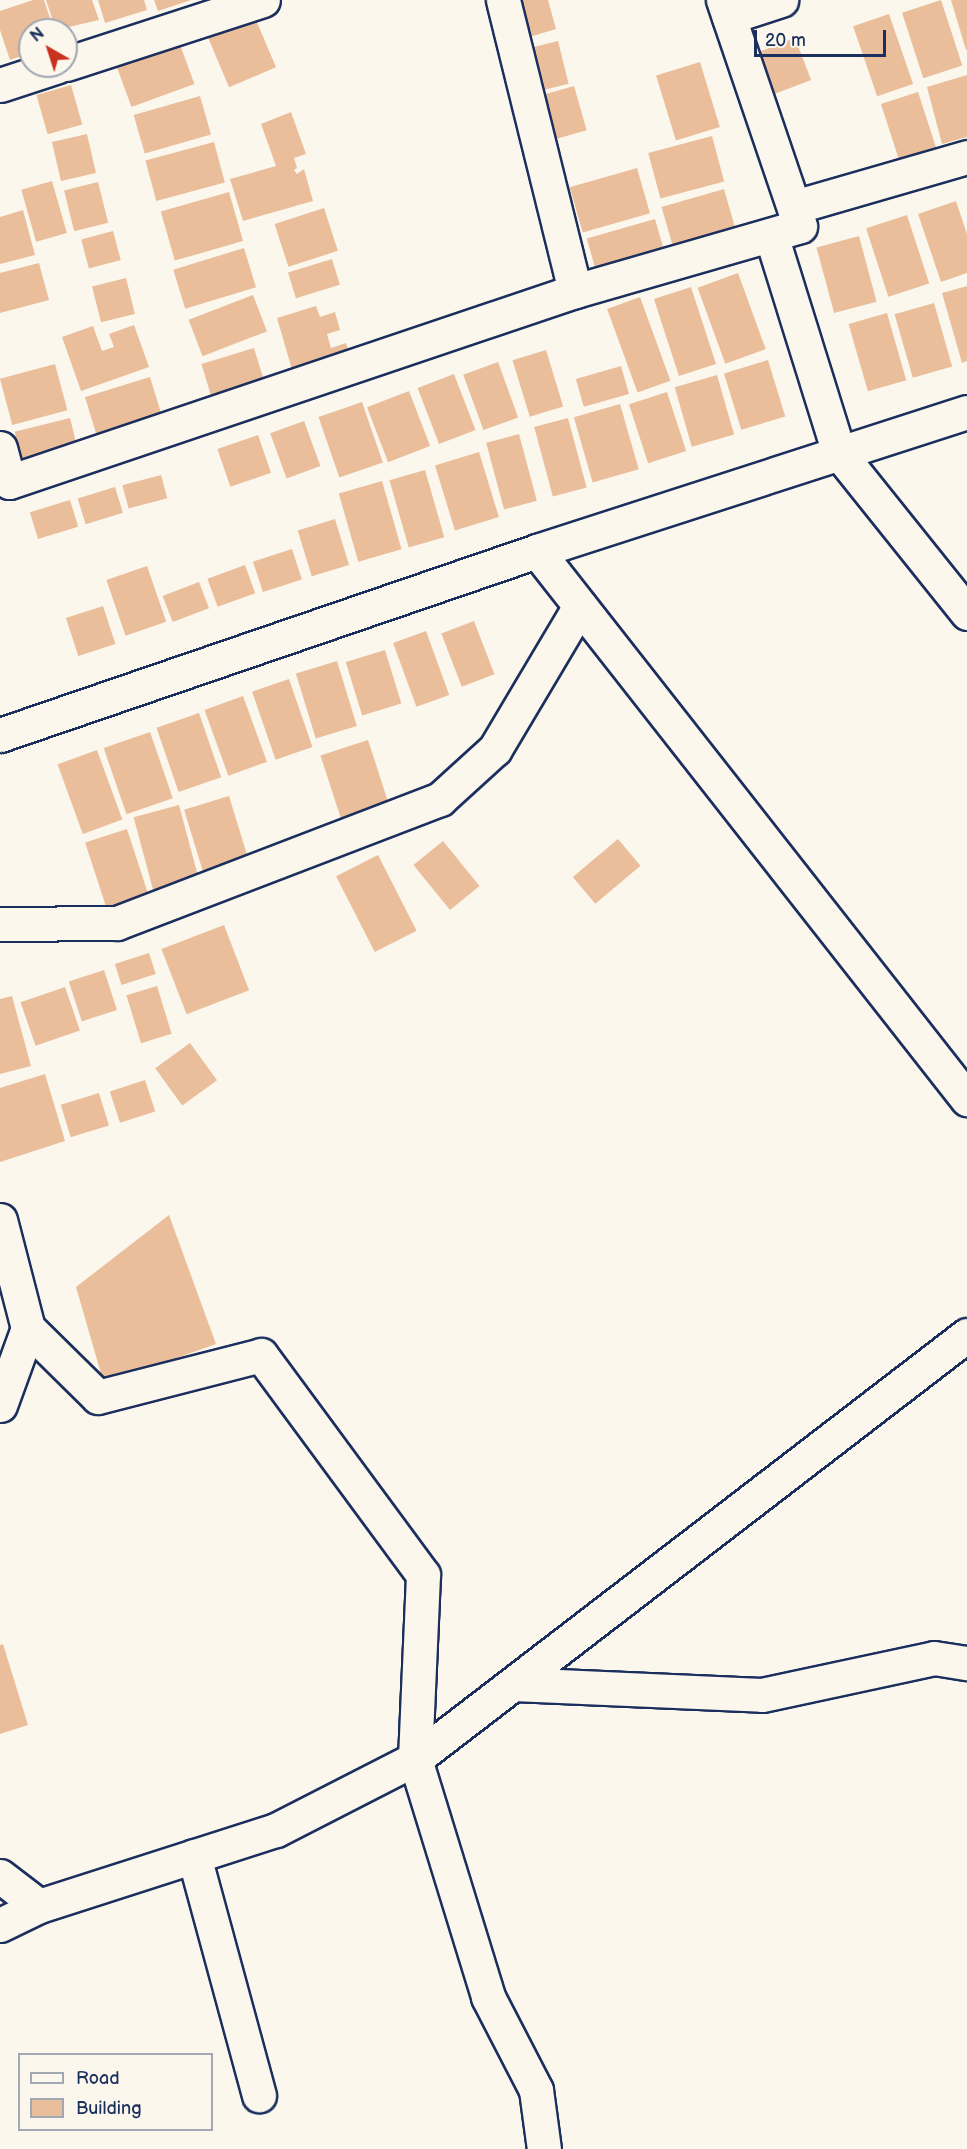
<!DOCTYPE html>
<style>
body{margin:0}
#map{position:relative;width:967px;height:2149px;overflow:hidden;background:#fbf7ec;font-family:"Balsamiq Sans",sans-serif}
div>[style]{position:absolute}
[style*='--x']{left:calc(var(--x)*1px);top:calc(var(--y)*1px);width:calc(var(--w)*1px);rotate:calc(var(--a)*1deg)}
.building>*{inset:0;background:#ebbe9b;transform-origin:0 0}
.roads{filter:drop-shadow(2px 0 #1b2f5e) drop-shadow(-2px 0 #1b2f5e) drop-shadow(0 2px #1b2f5e) drop-shadow(0 -2px #1b2f5e)}
.minor>*{height:33px;margin:-16.5px;padding:0 16.5px;transform-origin:16.5px;border-radius:16.5px;background:#fbf7ec}
span{translate:-50% -50%;white-space:nowrap;text-align:center;line-height:1.15;-webkit-text-stroke:6px #fbf7ec;paint-order:stroke}
.legend{position:absolute;left:18px;top:2053px;width:195px;height:78px;box-sizing:border-box;background:#fbf7ec;border:2px solid #a1a7b3;margin:0;padding:8px 10px;list-style:none;font-size:18px;color:#1b2f5e}
.legend li{display:flex;align-items:center;gap:12px;height:30px}
.legend b{width:30px;border:2px solid #a1a7b3}
.north{position:absolute;left:18px;top:18px;width:60px;height:60px;box-sizing:border-box;background:#fbf7ec;border:2px solid #a1a7b3;border-radius:50%;rotate:321deg;font-size:16px;font-weight:700;line-height:24px;text-align:center;color:#1b2f5e}
.north::after{content:'';display:block;margin:auto;width:21px;height:27px;background:#c8321e;clip-path:polygon(50% 0,100% 100%,50% 72%,0 100%)}
.scale{position:absolute;left:754px;top:30px;width:132px;height:27px;box-sizing:border-box;border:3px solid #1b2f5e;border-top:0;padding-left:8px;font-size:18px;line-height:21px;white-space:nowrap;color:#1b2f5e;-webkit-text-stroke:4px #fbf7ec;paint-order:stroke}
</style>
<div id="map">
<div class="building">
<div style="clip-path:polygon(33px 0,44px 0,54px 30px,30px 30px,30px 53px,10px 60px,0 30px,0 11px)"></div>
<div style="clip-path:polygon(46px 0,92px 0,99px 20px,56px 30px)"></div>
<div style="clip-path:polygon(98px 0,144px 0,147px 10px,105px 23px)"></div>
<div style="clip-path:polygon(154px 0,191px 0,158px 11px)"></div>
<div style="clip-path:polygon(515px 0,548px 0,556px 29px,526px 38px)"></div>
<div style="left:941px;top:0;width:69px;height:41px;rotate:72deg"></div>
<div style="clip-path:polygon(951px 0,967px 0,967px 50px,966px 50px)"></div>
<div style="left:253px;top:13px;width:59px;height:51px;rotate:67deg"></div>
<div style="left:889px;top:14px;width:74px;height:38px;rotate:71deg"></div>
<div style="left:795px;top:38px;width:45px;height:40px;rotate:69deg"></div>
<div style="left:178px;top:39px;width:48px;height:67px;rotate:70deg"></div>
<div style="left:558px;top:41px;width:44px;height:29px;rotate:76deg"></div>
<div style="left:700px;top:62px;width:68px;height:46px;rotate:73deg"></div>
<div style="clip-path:polygon(967px 75px,967px 137px,942px 144px,927px 87px)"></div>
<div style="left:71px;top:85px;width:41px;height:36px;rotate:74deg"></div>
<div style="left:574px;top:86px;width:46px;height:32px;rotate:74deg"></div>
<div style="left:918px;top:92px;width:60px;height:39px;rotate:72deg"></div>
<div style="left:200px;top:96px;width:40px;height:69px;rotate:74deg"></div>
<div style="clip-path:polygon(291px 112px,306px 154px,294px 158px,297px 168px,294px 170px,297px 174px,304px 169px,313px 201px,243px 221px,230px 179px,276px 166px,261px 124px)"></div>
<div style="left:87px;top:134px;width:40px;height:36px;rotate:77deg"></div>
<div style="left:712px;top:136px;width:47px;height:66px;rotate:75deg"></div>
<div style="left:214px;top:142px;width:42px;height:71px;rotate:75deg"></div>
<div style="left:637px;top:168px;width:47px;height:70px;rotate:74deg"></div>
<div style="left:52px;top:181px;width:54px;height:32px;rotate:74deg"></div>
<div style="left:98px;top:182px;width:42px;height:35px;rotate:76deg"></div>
<div style="left:724px;top:189px;width:48px;height:65px;rotate:74deg"></div>
<div style="left:229px;top:192px;width:51px;height:71px;rotate:74deg"></div>
<div style="clip-path:polygon(956px 201px,967px 234px,967px 273px,941px 282px,918px 214px)"></div>
<div style="left:324px;top:208px;width:45px;height:52px;rotate:72deg"></div>
<div style="clip-path:polygon(23px 210px,35px 255px,0 264px,0 217px)"></div>
<div style="left:907px;top:215px;width:72px;height:43px;rotate:72deg"></div>
<div style="left:655px;top:219px;width:40px;height:71px;rotate:74deg"></div>
<div style="left:113px;top:231px;width:30px;height:33px;rotate:75deg"></div>
<div style="left:859px;top:236px;width:68px;height:44px;rotate:75deg"></div>
<div style="left:244px;top:248px;width:41px;height:74px;rotate:73deg"></div>
<div style="left:332px;top:259px;width:27px;height:46px;rotate:73deg"></div>
<div style="clip-path:polygon(39px 263px,49px 300px,0 313px,0 273px)"></div>
<div style="left:738px;top:273px;width:81px;height:43px;rotate:70deg"></div>
<div style="left:126px;top:278px;width:37px;height:35px;rotate:76deg"></div>
<div style="clip-path:polygon(967px 286px,967px 361px,962px 363px,942px 293px)"></div>
<div style="left:691px;top:287px;width:81px;height:39px;rotate:72deg"></div>
<div style="left:253px;top:295px;width:39px;height:69px;rotate:69deg"></div>
<div style="left:640px;top:297px;width:89px;height:35px;rotate:70deg"></div>
<div style="left:934px;top:303px;width:66px;height:41px;rotate:74deg"></div>
<div style="clip-path:polygon(316px 306px,320px 317px,335px 312px,340px 330px,327px 334px,331px 348px,346px 343px,350px 355px,293px 373px,277px 318px)"></div>
<div style="left:887px;top:313px;width:70px;height:40px;rotate:74deg"></div>
<div style="clip-path:polygon(134px 325px,149px 367px,81px 391px,62px 337px,93px 326px,102px 351px,114px 347px,109px 334px)"></div>
<div style="left:254px;top:348px;width:39px;height:55px;rotate:73deg"></div>
<div style="left:546px;top:350px;width:59px;height:35px;rotate:73deg"></div>
<div style="left:768px;top:360px;width:59px;height:46px;rotate:73deg"></div>
<div style="left:498px;top:362px;width:59px;height:37px;rotate:70deg"></div>
<div style="left:55px;top:364px;width:48px;height:57px;rotate:75deg"></div>
<div style="left:621px;top:366px;width:29px;height:47px;rotate:74deg"></div>
<div style="left:454px;top:374px;width:60px;height:39px;rotate:69deg"></div>
<div style="left:717px;top:375px;width:62px;height:44px;rotate:74deg"></div>
<div style="left:150px;top:377px;width:39px;height:68px;rotate:73deg"></div>
<div style="left:409px;top:391px;width:59px;height:45px;rotate:69deg"></div>
<div style="left:667px;top:392px;width:62px;height:40px;rotate:72deg"></div>
<div style="left:362px;top:402px;width:64px;height:46px;rotate:71deg"></div>
<div style="left:620px;top:404px;width:68px;height:48px;rotate:74deg"></div>
<div style="left:70px;top:418px;width:37px;height:57px;rotate:76deg"></div>
<div style="left:568px;top:418px;width:72px;height:35px;rotate:75deg"></div>
<div style="left:304px;top:421px;width:48px;height:36px;rotate:70deg"></div>
<div style="left:519px;top:434px;width:69px;height:34px;rotate:75deg"></div>
<div style="left:258px;top:435px;width:40px;height:43px;rotate:71deg"></div>
<div style="left:479px;top:452px;width:68px;height:46px;rotate:73deg"></div>
<div style="left:425px;top:470px;width:70px;height:37px;rotate:74deg"></div>
<div style="left:161px;top:475px;width:24px;height:40px;rotate:75deg"></div>
<div style="left:382px;top:481px;width:71px;height:45px;rotate:74deg"></div>
<div style="left:115px;top:487px;width:27px;height:39px;rotate:73deg"></div>
<div style="left:70px;top:500px;width:28px;height:42px;rotate:73deg"></div>
<div style="left:335px;top:519px;width:48px;height:39px;rotate:73deg"></div>
<div style="left:292px;top:549px;width:32px;height:41px;rotate:72deg"></div>
<div style="left:245px;top:565px;width:30px;height:40px;rotate:70deg"></div>
<div style="left:147px;top:566px;width:59px;height:43px;rotate:71deg"></div>
<div style="left:199px;top:582px;width:28px;height:39px;rotate:69deg"></div>
<div style="left:103px;top:606px;width:40px;height:39px;rotate:72deg"></div>
<div style="left:474px;top:621px;width:57px;height:35px;rotate:69deg"></div>
<div style="left:426px;top:631px;width:68px;height:35px;rotate:70deg"></div>
<div style="left:385px;top:650px;width:56px;height:41px;rotate:73deg"></div>
<div style="left:337px;top:661px;width:68px;height:43px;rotate:73deg"></div>
<div style="left:289px;top:679px;width:72px;height:39px;rotate:71deg"></div>
<div style="left:243px;top:696px;width:70px;height:41px;rotate:70deg"></div>
<div style="left:199px;top:713px;width:68px;height:45px;rotate:71deg"></div>
<div style="left:150px;top:732px;width:70px;height:49px;rotate:71deg"></div>
<div style="left:368px;top:740px;width:71px;height:50px;rotate:72deg"></div>
<div style="left:97px;top:750px;width:74px;height:42px;rotate:70deg"></div>
<div style="left:229px;top:796px;width:67px;height:47px;rotate:73deg"></div>
<div style="left:179px;top:805px;width:77px;height:47px;rotate:75deg"></div>
<div style="left:127px;top:829px;width:69px;height:44px;rotate:72deg"></div>
<div style="left:618px;top:839px;width:35px;height:59px;rotate:50deg"></div>
<div style="left:443px;top:841px;width:58px;height:38px;rotate:51deg"></div>
<div style="left:378px;top:855px;width:85px;height:47px;rotate:63deg"></div>
<div style="left:224px;top:925px;width:70px;height:67px;rotate:69deg"></div>
<div style="left:149px;top:953px;width:22px;height:36px;rotate:72deg"></div>
<div style="left:104px;top:970px;width:42px;height:37px;rotate:72deg"></div>
<div style="left:157px;top:986px;width:50px;height:32px;rotate:73deg"></div>
<div style="left:65px;top:987px;width:46px;height:47px;rotate:71deg"></div>
<div style="clip-path:polygon(12px 996px,31px 1066px,0 1074px,0 999px)"></div>
<div style="left:190px;top:1043px;width:46px;height:43px;rotate:54deg"></div>
<div style="clip-path:polygon(45px 1074px,65px 1141px,0 1162px,0 1088px)"></div>
<div style="left:145px;top:1080px;width:33px;height:37px;rotate:72deg"></div>
<div style="left:99px;top:1093px;width:34px;height:40px;rotate:73deg"></div>
<div style="clip-path:polygon(169px 1215px,216px 1344px,104px 1384px,76px 1287px)"></div>
<div style="clip-path:polygon(3px 1644px,28px 1725px,0 1734px,0 1645px)"></div>
</div>
<div class="roads">
<div class="minor">
<div style="--x:729;--y:17;--w:55;--a:-18.1"></div>
<div style="--x:66;--y:64;--w:207;--a:-18"></div>
<div style="--x:0;--y:85;--w:61;--a:-18.1"></div>
<div style="--x:794;--y:207;--w:180;--a:-16.1"></div>
<div style="--x:771;--y:235;--w:228;--a:72.7"></div>
<div style="--x:839;--y:453;--w:205;--a:51.3"></div>
<div style="--x:575;--y:291;--w:234;--a:-16.1"></div>
<div style="--x:800;--y:226;--w:239;--a:-108.8"></div>
<div style="--x:967;--y:412;--w:452;--a:162.1"></div>
<div style="--x:537;--y:551;--w:697;--a:51.88"></div>
<div style="--x:0;--y:448;--w:35;--a:75"></div>
<div style="--x:9;--y:482;--w:597;--a:-18.65"></div>
<div style="--x:575;--y:291;--w:300;--a:-103.9"></div>
<div style="--x:0;--y:735;--w:568;--a:-18.91"></div>
<div style="--x:0;--y:924;--w:117;--a:-0.5"></div>
<div style="--x:117;--y:923;--w:346;--a:-21"></div>
<div style="--x:440;--y:799;--w:74;--a:-42.3"></div>
<div style="--x:495;--y:749;--w:166;--a:-59.3"></div>
<div style="--x:0;--y:1220;--w:112;--a:75.5"></div>
<div style="--x:0;--y:1405;--w:82;--a:-70"></div>
<div style="--x:28;--y:1328;--w:98;--a:44.6"></div>
<div style="--x:98;--y:1397;--w:168;--a:-14.4"></div>
<div style="--x:261;--y:1355;--w:273;--a:53.6"></div>
<div style="--x:423;--y:1575;--w:184;--a:92.5"></div>
<div style="--x:415;--y:1759;--w:249;--a:72.9"></div>
<div style="--x:488;--y:1997;--w:105;--a:62.7"></div>
<div style="--x:536;--y:2090;--w:60;--a:82.3"></div>
<div style="--x:513;--y:1684;--w:249;--a:2.5"></div>
<div style="--x:762;--y:1695;--w:176;--a:-12.1"></div>
<div style="--x:934;--y:1658;--w:33;--a:9"></div>
<div style="--x:194;--y:1856;--w:248;--a:74.8"></div>
<div style="--x:0;--y:1876;--w:49;--a:37.6"></div>
<div style="--x:0;--y:1925;--w:43;--a:-26"></div>
<div style="--x:39;--y:1906;--w:249;--a:-17.8"></div>
<div style="--x:276;--y:1830;--w:156;--a:-27.1"></div>
<div style="--x:415;--y:1759;--w:696;--a:-37.53"></div>
</div>
</div>
<ul class="legend">
<li><b style="height:8px;background:#fbf7ec"></b>Road</li>
<li><b style="height:16px;background:#ebbe9b"></b>Building</li>
</ul>
<div class="north">N</div>
<div class="scale">20 m</div>
</div>
